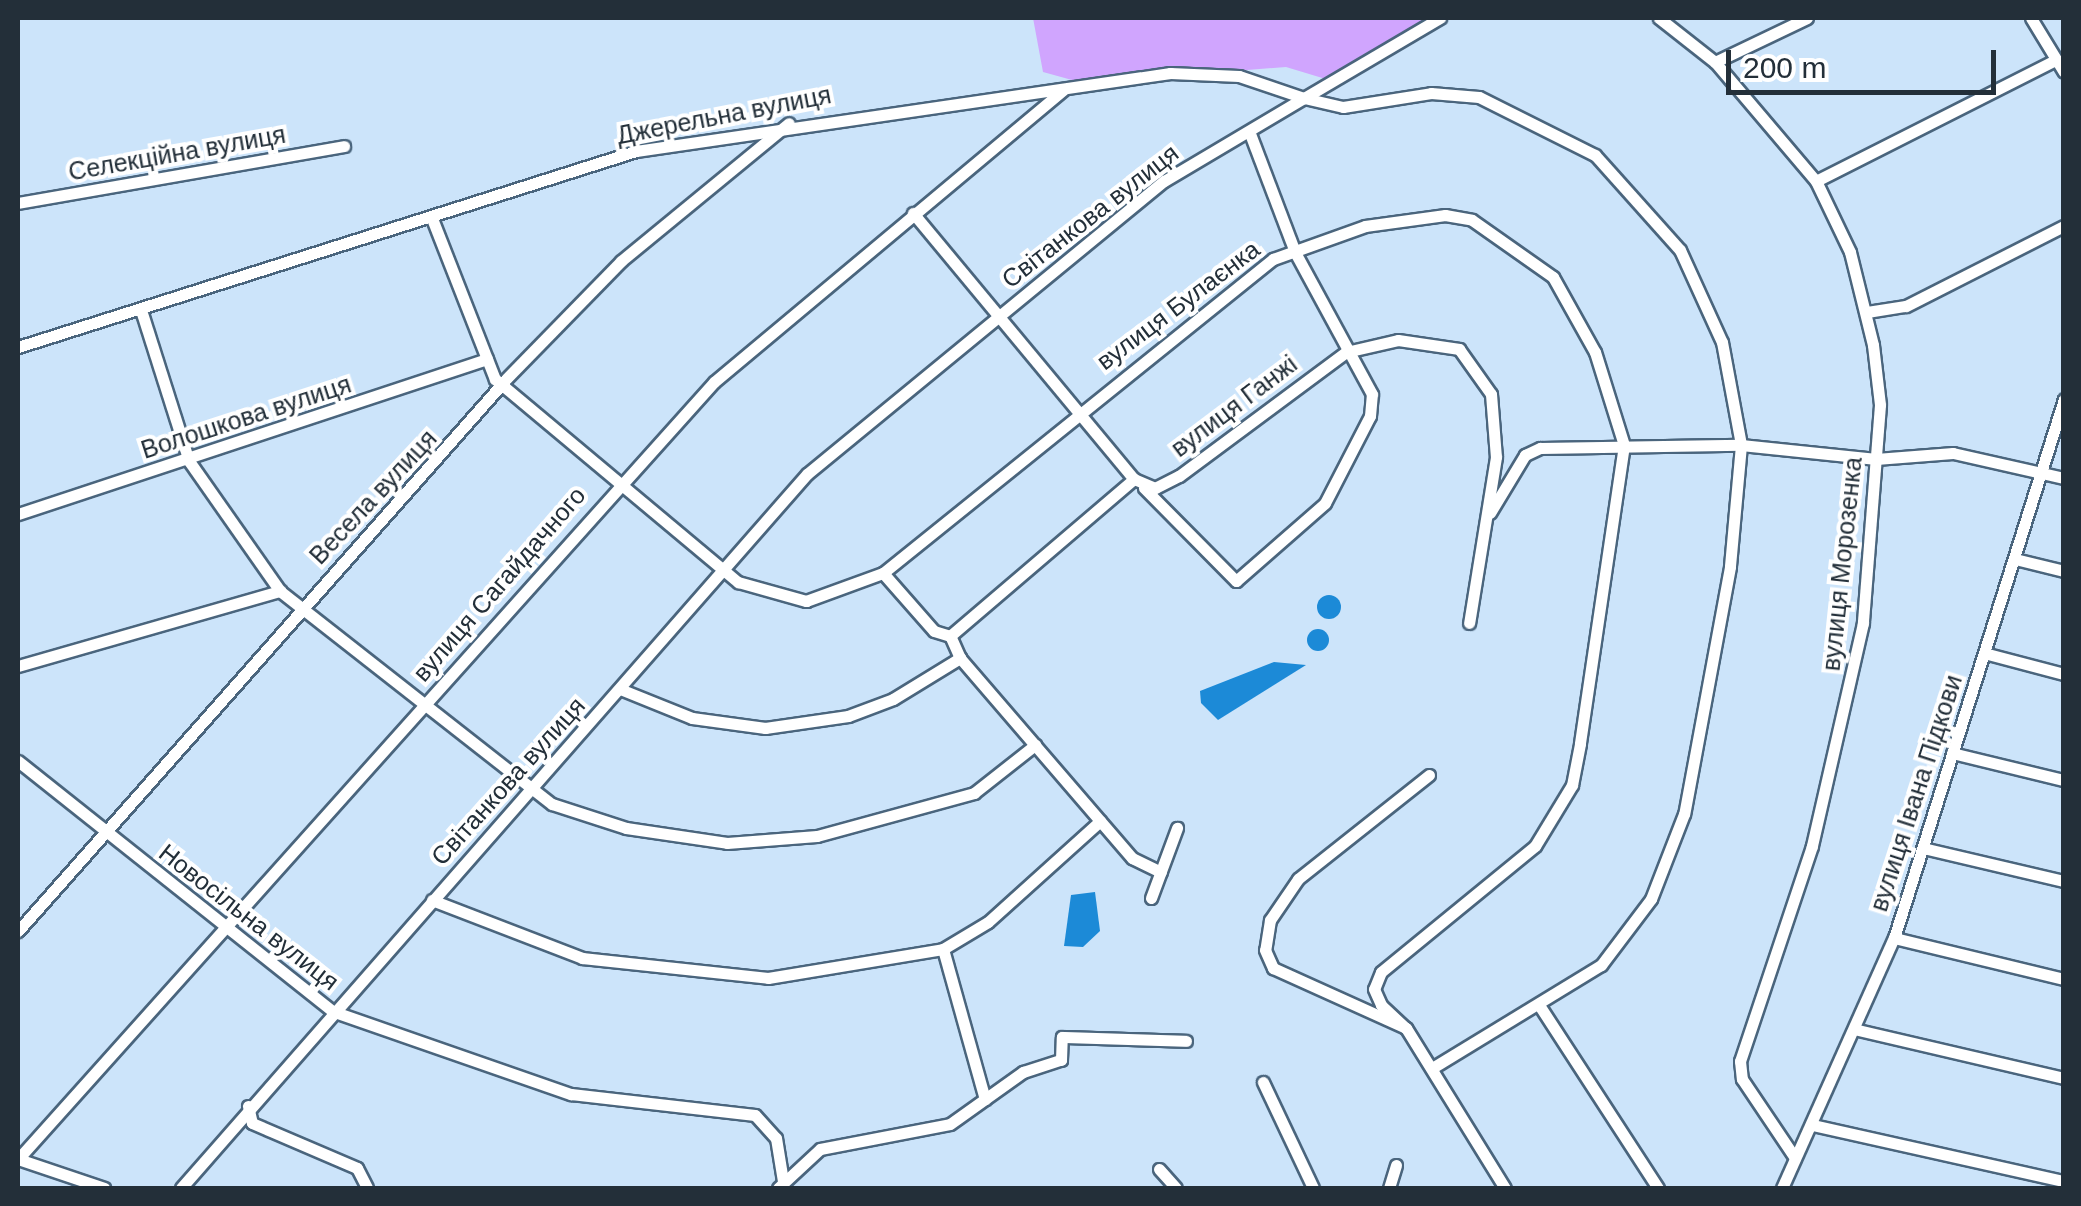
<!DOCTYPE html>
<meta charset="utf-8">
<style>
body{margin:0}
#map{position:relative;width:2081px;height:1206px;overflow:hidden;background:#cce4fa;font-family:Helvetica,sans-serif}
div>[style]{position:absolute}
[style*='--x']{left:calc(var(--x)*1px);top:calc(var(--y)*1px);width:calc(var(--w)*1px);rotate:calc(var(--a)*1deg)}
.green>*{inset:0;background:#d0a5fe}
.water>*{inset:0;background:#1c8ad7}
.round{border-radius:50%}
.roads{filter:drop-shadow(2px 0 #4a657d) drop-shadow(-2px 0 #4a657d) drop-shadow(0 2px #4a657d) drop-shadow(0 -2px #4a657d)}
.minor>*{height:11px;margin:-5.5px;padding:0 5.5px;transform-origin:5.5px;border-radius:5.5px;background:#fff}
span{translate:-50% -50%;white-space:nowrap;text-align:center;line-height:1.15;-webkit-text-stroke:8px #fff;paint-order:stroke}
.street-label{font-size:25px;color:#232f39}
.frame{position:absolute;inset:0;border:20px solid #232f39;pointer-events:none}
.scale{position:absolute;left:1726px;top:50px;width:270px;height:45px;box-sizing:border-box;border:5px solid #232f39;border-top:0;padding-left:12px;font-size:30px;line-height:35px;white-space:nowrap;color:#232f39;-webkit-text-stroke:8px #fff;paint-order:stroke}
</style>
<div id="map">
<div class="green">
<div style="clip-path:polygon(1033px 18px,1440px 18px,1329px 80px,1286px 67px,1083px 83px,1043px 72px)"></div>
</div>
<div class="water">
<div class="round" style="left:1317px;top:595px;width:24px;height:24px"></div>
<div class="round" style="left:1307px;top:629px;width:22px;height:22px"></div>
<div style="clip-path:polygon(1274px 662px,1306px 665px,1218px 720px,1201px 703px,1200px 691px)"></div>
<div style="clip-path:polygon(1095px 892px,1100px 931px,1083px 947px,1064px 946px,1071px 895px)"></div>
</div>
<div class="roads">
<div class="minor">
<div style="--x:1659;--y:18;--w:71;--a:38.2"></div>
<div style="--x:1715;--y:62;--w:156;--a:49.7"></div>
<div style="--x:1816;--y:181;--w:79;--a:64.4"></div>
<div style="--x:1850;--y:252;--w:96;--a:76.1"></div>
<div style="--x:1873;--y:345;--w:60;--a:83.3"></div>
<div style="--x:1880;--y:405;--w:219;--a:94.5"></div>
<div style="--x:1863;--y:623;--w:229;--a:102.9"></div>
<div style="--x:1812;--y:846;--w:227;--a:108.5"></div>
<div style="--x:1740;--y:1061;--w:18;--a:84"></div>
<div style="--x:1742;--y:1079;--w:95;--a:56.1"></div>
<div style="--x:2031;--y:18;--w:63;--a:58.6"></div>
<div style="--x:1715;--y:62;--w:102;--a:-25.6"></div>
<div style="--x:1816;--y:181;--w:269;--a:-26.8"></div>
<div style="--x:18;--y:203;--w:331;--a:-9.9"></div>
<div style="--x:913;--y:213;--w:346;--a:50.3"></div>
<div style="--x:433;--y:221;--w:170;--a:68.6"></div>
<div style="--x:495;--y:379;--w:317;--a:39.9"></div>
<div style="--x:738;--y:582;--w:71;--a:15.6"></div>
<div style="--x:806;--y:601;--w:82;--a:-20"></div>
<div style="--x:883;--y:573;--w:501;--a:-38.84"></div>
<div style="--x:1273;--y:259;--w:98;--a:-19.7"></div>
<div style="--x:1365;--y:226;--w:81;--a:-7.8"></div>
<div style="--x:1445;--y:215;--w:27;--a:10"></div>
<div style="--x:1472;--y:220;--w:99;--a:35.1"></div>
<div style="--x:1553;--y:277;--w:86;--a:60.8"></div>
<div style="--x:1595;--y:352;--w:97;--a:72.7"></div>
<div style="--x:1624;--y:445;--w:302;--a:98.4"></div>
<div style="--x:1580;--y:744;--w:42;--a:101"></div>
<div style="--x:1572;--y:785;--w:71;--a:121.2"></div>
<div style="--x:1535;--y:846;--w:199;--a:140.7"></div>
<div style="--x:1381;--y:972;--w:18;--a:112"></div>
<div style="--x:1374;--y:989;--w:17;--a:66"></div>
<div style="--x:1381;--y:1005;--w:34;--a:43"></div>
<div style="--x:141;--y:310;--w:158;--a:72.4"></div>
<div style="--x:189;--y:461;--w:159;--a:55"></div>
<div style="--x:280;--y:591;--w:345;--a:38.1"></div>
<div style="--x:552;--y:804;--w:78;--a:18"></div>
<div style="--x:626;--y:828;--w:102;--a:8.4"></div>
<div style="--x:727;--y:843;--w:90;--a:-4.4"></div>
<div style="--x:817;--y:836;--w:163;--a:-15.3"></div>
<div style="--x:974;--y:793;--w:78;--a:-38.2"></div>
<div style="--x:1867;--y:312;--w:39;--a:-9"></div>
<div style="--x:1906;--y:306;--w:177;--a:-26.9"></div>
<div style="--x:18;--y:347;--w:648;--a:-17.6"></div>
<div style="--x:636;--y:151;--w:540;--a:-8.31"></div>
<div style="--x:1170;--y:73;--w:69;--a:2.5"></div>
<div style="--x:1239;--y:76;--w:69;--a:18.7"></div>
<div style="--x:1304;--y:98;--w:158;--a:-30.5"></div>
<div style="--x:1144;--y:488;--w:131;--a:45.3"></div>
<div style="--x:1236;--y:581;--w:118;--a:-41.2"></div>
<div style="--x:1325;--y:503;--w:98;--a:-62.7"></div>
<div style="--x:1370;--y:416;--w:22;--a:-85"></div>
<div style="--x:1372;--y:394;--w:162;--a:-118.5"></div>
<div style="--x:1295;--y:252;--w:124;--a:-110.8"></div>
<div style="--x:1490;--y:513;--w:68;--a:-58.9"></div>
<div style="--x:1525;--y:455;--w:17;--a:-25"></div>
<div style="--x:1540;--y:448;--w:201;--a:-0.9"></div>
<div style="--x:1741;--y:445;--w:136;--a:5.9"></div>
<div style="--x:1876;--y:459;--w:77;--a:-4.5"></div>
<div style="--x:1953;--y:453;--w:114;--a:12.7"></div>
<div style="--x:18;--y:514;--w:494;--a:-18.3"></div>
<div style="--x:2015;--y:559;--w:50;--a:13.8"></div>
<div style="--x:883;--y:573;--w:77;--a:48.7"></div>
<div style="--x:934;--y:631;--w:17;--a:17"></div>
<div style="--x:1984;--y:653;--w:83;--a:14.7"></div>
<div style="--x:960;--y:658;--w:264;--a:49.3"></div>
<div style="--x:1132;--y:858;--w:32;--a:26"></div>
<div style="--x:18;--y:666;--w:273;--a:-16"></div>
<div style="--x:620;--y:689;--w:78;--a:21.9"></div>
<div style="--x:692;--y:718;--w:74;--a:7.8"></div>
<div style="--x:765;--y:728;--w:84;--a:-8.2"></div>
<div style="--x:848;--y:716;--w:48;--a:-20.7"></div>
<div style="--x:893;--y:699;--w:79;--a:-31.5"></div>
<div style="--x:960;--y:658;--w:24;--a:-114"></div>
<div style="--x:950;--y:636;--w:242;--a:-40.5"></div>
<div style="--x:1134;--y:479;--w:23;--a:23"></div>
<div style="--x:1155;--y:488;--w:27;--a:-27"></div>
<div style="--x:1179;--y:476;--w:208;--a:-36.6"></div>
<div style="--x:1346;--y:352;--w:53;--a:-13"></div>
<div style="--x:1398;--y:340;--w:62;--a:8.4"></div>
<div style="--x:1459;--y:349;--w:55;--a:54.6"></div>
<div style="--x:1491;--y:394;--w:63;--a:85.5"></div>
<div style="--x:1496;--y:457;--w:168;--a:99.2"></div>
<div style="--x:1952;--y:753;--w:115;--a:13.6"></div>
<div style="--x:18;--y:761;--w:401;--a:38.5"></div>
<div style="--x:332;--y:1011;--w:253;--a:19.2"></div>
<div style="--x:571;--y:1094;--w:185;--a:6.5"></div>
<div style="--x:755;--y:1115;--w:31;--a:48"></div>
<div style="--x:776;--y:1138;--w:44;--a:80.8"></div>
<div style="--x:1429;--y:775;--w:167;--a:141.6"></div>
<div style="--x:1298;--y:879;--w:50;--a:124.3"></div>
<div style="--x:1270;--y:920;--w:30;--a:99"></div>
<div style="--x:1265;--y:950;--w:20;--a:66"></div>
<div style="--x:1273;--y:968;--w:146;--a:24.3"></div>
<div style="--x:1406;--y:1028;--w:188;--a:58.3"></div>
<div style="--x:1923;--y:848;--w:145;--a:13.2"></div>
<div style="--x:1151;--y:898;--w:75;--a:-69.6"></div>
<div style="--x:432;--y:900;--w:161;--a:21.1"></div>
<div style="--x:582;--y:958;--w:187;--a:6.1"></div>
<div style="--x:768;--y:978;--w:177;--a:-9.4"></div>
<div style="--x:943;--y:949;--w:52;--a:-31"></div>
<div style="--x:988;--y:922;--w:151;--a:-42"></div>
<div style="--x:18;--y:931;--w:738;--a:-48.51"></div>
<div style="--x:507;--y:378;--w:163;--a:-45.7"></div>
<div style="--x:621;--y:261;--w:217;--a:-39.4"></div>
<div style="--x:1894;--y:938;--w:175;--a:13.6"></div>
<div style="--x:943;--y:949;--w:156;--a:74.4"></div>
<div style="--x:1541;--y:1008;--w:215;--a:57"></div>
<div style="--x:1858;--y:1030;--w:212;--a:13.1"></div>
<div style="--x:1263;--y:1082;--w:117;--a:64.7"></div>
<div style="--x:248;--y:1106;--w:17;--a:77"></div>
<div style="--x:252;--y:1123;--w:114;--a:23.2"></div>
<div style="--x:357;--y:1168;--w:22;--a:63"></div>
<div style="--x:1813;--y:1125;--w:257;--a:12.6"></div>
<div style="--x:18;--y:1159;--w:1043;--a:-48.15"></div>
<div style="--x:714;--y:382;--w:455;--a:-39.9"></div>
<div style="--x:18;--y:1159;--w:91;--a:18.6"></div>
<div style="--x:1159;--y:1169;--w:25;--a:48"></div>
<div style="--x:181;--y:1188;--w:950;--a:-48.76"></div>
<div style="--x:807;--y:474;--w:462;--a:-39.4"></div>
<div style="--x:1164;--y:181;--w:163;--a:-30.7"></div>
<div style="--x:1304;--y:98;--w:40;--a:13"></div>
<div style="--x:1343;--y:107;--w:89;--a:-9"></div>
<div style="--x:1431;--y:93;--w:48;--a:4.8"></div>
<div style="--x:1479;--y:97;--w:130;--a:26.6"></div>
<div style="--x:1595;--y:155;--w:127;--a:48.2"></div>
<div style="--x:1680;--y:250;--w:101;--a:65.5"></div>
<div style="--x:1722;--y:342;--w:105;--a:79.5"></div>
<div style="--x:1741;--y:445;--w:122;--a:95.2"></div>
<div style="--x:1730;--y:567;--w:251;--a:100.5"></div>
<div style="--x:1684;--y:814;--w:91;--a:111.2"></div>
<div style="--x:1651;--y:899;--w:83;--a:127.1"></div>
<div style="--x:1601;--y:965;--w:198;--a:148.6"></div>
<div style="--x:778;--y:1188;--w:57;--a:-42.9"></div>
<div style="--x:820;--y:1149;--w:132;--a:-10.9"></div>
<div style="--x:950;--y:1124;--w:90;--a:-35.5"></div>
<div style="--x:1023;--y:1072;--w:40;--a:-18"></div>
<div style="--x:1061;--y:1060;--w:23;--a:-88"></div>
<div style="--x:1062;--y:1037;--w:124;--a:1.8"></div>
<div style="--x:1389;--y:1188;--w:24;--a:-73"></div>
<div style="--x:1782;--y:1188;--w:274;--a:-65.9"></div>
<div style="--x:1894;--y:938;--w:565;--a:-72.49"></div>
</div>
</div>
<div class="street-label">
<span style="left:724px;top:115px;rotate:-11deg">Джерельна вулиця</span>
<span style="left:177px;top:153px;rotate:-10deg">Селекційна вулиця</span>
<span style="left:1090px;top:216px;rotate:-38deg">Світанкова вулиця</span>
<span style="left:1178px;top:305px;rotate:-37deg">вулиця Булаєнка</span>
<span style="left:1234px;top:406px;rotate:-37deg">вулиця Ганжі</span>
<span style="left:246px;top:417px;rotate:-18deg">Волошкова вулиця</span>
<span style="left:373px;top:497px;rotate:-47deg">Весела вулиця</span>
<span style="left:1842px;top:564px;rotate:-84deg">вулиця Морозенка</span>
<span style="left:499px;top:584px;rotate:-49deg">вулиця Сагайдачного</span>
<span style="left:508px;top:781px;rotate:-48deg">Світанкова вулиця</span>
<span style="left:1916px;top:793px;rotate:-72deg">вулиця Івана Підкови</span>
<span style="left:249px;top:917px;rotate:38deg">Новосільна вулиця</span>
</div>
<div class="frame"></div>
<div class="scale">200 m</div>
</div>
